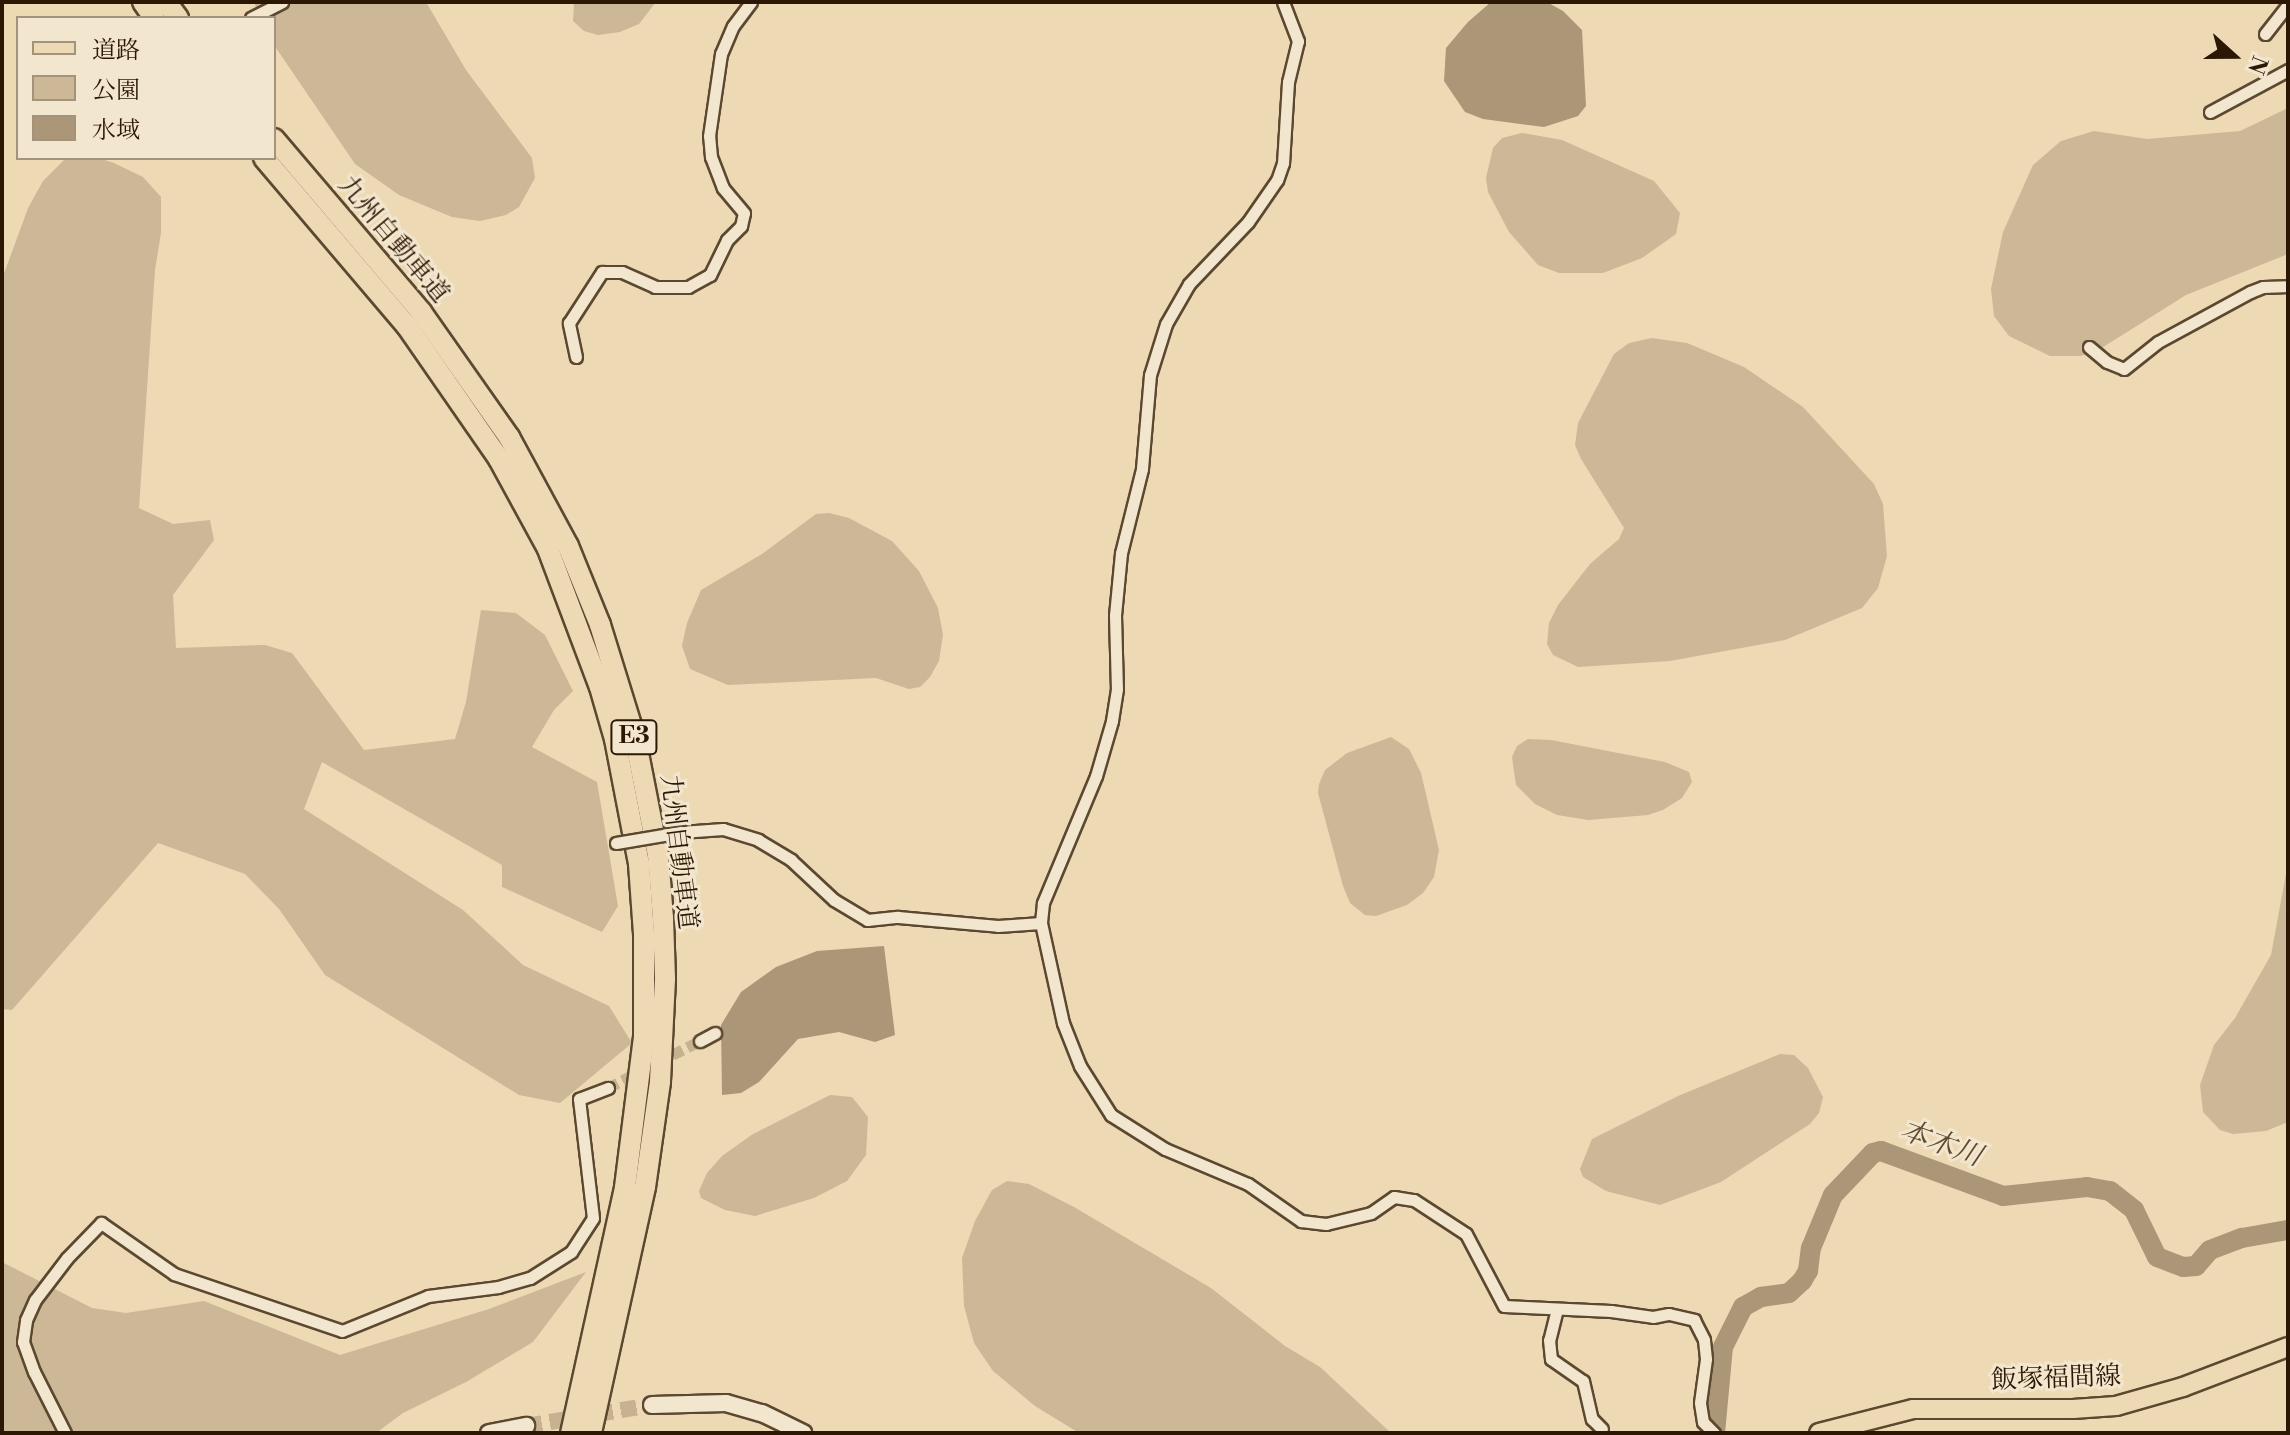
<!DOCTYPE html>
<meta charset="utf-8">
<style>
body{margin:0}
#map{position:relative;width:2290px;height:1435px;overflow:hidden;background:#edd9b4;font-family:"Libre Bodoni","Noto Serif JP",serif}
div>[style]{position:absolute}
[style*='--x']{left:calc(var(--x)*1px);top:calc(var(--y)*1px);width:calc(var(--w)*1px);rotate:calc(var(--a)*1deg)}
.green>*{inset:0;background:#ccb896}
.water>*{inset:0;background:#ab9778}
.river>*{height:20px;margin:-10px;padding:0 10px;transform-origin:10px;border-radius:10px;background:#ab9778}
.street-tunnel>*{height:11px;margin-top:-5.5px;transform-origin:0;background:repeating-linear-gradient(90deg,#c6b291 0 11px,transparent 0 16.5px)}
.secondary-tunnel>*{height:16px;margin-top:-8px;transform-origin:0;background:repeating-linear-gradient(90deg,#c6b291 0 16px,transparent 0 24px)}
.roads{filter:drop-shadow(2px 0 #5c4830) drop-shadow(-2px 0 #5c4830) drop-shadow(0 2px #5c4830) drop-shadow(0 -2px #5c4830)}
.street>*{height:11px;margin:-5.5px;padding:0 5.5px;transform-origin:5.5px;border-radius:5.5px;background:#f3e6ce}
.secondary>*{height:16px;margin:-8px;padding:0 8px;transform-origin:8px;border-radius:8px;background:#f3e6ce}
.primary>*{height:18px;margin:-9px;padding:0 9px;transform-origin:9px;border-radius:9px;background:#edd9b4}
.highway>*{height:20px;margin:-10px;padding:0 10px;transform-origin:10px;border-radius:10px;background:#edd9b4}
.bridges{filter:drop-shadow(2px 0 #5c4830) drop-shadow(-2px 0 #5c4830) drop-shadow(0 2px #5c4830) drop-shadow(0 -2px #5c4830)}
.street-bridge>*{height:11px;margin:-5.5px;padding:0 5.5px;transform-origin:5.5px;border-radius:5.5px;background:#f3e6ce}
span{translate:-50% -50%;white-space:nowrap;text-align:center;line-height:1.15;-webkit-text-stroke:6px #f3e6ce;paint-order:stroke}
.shield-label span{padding:2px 6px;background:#f3e6ce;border:2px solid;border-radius:6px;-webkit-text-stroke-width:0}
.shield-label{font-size:24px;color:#2c1704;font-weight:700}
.street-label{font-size:26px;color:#2c1704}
.water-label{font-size:28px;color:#5f4a32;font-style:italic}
.frame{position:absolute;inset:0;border:4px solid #2c1704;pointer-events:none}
.legend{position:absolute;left:16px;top:16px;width:260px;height:144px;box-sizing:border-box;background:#f3e6ce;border:2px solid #a3937d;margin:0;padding:10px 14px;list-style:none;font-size:24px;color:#2c1704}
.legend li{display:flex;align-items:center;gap:16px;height:40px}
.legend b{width:40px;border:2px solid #a3937d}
.north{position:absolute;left:2194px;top:16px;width:80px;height:80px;-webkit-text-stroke:6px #f3e6ce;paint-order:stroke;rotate:111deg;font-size:22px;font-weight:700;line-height:32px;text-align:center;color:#2c1704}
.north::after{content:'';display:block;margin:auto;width:28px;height:36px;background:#2c1704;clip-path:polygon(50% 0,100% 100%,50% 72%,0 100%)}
</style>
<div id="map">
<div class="green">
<div style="clip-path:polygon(254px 2px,426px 2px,466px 70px,532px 158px,535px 178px,519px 207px,506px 215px,480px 221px,452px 217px,399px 195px,355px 164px,274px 45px,274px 18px,260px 18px)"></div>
<div style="clip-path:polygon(574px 2px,656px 2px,639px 24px,620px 32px,598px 35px,584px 31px,573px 21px)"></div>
<div style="clip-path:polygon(2288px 108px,2288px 254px,2186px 295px,2100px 349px,2081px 356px,2050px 356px,2009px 336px,1994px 316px,1991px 289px,2003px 232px,2033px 165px,2061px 141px,2094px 131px,2147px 139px,2240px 131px)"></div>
<div style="clip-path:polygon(1522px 133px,1562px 140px,1654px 181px,1680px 213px,1676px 234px,1642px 258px,1603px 273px,1559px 273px,1538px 265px,1509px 232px,1488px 192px,1486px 178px,1493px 148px,1502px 138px)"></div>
<div style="clip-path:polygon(66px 158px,98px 158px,114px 163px,143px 177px,161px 197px,161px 233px,155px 270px,139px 508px,173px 524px,210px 520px,214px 540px,173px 595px,176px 648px,265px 645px,292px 653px,364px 750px,455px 739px,466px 702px,481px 610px,516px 613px,545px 635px,573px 691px,554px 710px,532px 747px,597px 782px,618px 906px,602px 932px,502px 887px,502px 865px,322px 762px,304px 809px,463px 910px,523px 965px,609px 1006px,632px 1043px,560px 1103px,519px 1095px,325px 975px,279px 909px,245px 874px,158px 843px,12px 1010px,2px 1009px,2px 279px,28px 208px,43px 181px)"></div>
<div style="clip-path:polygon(1652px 338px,1687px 343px,1744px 367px,1803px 407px,1874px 484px,1883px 504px,1887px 556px,1878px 588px,1862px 608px,1785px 640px,1670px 661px,1578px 667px,1553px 655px,1547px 644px,1549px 623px,1558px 605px,1590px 564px,1619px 539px,1624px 528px,1581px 459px,1575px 445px,1578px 423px,1614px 354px,1629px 343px)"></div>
<div style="clip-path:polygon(829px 513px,849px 518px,892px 541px,919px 571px,938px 608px,943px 635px,939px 661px,930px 677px,920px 687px,909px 689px,876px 678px,728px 685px,690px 669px,682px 646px,687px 623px,701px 590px,762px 554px,816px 514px)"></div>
<div style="clip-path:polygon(1391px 737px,1409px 749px,1421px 773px,1439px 850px,1434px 877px,1423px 893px,1407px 905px,1376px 916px,1365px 915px,1350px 903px,1343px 886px,1318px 793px,1319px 784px,1325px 770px,1347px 753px)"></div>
<div style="clip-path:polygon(1528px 739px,1551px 740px,1665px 762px,1689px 772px,1692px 782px,1682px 798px,1663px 810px,1648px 815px,1588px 820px,1557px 815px,1535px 804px,1516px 785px,1512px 757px,1517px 746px)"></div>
<div style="clip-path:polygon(2288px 863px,2288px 1122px,2266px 1131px,2233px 1134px,2220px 1130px,2203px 1112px,2200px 1085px,2214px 1045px,2235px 1018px,2271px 955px)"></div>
<div style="clip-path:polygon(1780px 1054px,1794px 1055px,1808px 1068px,1823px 1097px,1819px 1113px,1810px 1124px,1721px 1182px,1660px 1205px,1606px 1191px,1583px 1177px,1580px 1169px,1592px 1139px,1678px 1096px)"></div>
<div style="clip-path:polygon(830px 1095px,852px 1097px,868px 1117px,866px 1155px,847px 1181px,814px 1198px,755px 1216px,725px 1210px,701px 1198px,699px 1191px,707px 1173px,722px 1156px,753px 1134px)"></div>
<div style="clip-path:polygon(1007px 1181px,1029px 1184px,1074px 1207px,1211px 1288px,1285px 1346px,1320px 1367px,1391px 1433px,1079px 1433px,1035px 1406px,993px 1371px,974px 1343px,964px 1306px,962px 1258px,975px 1221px,992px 1190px)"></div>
<div style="clip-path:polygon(2px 1262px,92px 1308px,126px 1313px,204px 1301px,340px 1355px,489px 1309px,586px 1272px,533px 1342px,466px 1382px,403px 1413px,376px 1433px,2px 1433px)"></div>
</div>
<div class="water">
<div style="clip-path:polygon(1491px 2px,1547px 2px,1563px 11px,1582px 30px,1586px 106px,1578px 116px,1544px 127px,1483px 119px,1465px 112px,1444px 81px,1446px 48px,1468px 22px)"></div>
<div style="clip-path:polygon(884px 946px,895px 1035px,875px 1042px,839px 1032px,798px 1039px,759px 1082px,741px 1093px,722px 1095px,721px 1025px,741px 992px,776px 967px,817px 951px)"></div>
</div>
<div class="river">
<div style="--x:1715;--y:1433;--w:86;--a:-84.7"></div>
<div style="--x:1723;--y:1347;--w:45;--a:-63.4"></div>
<div style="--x:1743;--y:1307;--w:21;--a:-29"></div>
<div style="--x:1761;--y:1297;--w:28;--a:-8"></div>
<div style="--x:1789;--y:1293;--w:18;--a:-43"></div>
<div style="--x:1802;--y:1281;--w:12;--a:-59"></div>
<div style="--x:1808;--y:1271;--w:23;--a:-83"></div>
<div style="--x:1811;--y:1248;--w:57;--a:-67.5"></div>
<div style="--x:1833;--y:1195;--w:58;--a:-46.4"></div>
<div style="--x:1873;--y:1153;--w:8;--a:-14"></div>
<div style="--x:1881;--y:1151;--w:130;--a:20.2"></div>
<div style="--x:2003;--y:1196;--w:84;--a:-6.1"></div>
<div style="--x:2087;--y:1187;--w:23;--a:10"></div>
<div style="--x:2110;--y:1191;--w:31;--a:38"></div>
<div style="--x:2134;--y:1210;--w:52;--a:63.9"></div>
<div style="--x:2157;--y:1257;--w:28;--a:21"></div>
<div style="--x:2183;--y:1267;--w:13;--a:-4"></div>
<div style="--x:2196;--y:1266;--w:21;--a:-49"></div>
<div style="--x:2210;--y:1250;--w:34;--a:-21"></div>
<div style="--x:2242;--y:1238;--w:47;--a:-9.9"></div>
</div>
<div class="street-tunnel">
<div style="--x:658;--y:1062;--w:47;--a:-26.6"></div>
<div style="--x:608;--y:1088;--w:38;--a:-28"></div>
</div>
<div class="secondary-tunnel">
<div style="--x:526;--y:1426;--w:128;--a:-9.5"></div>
</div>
<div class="roads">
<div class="street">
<div style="--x:1283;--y:2;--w:42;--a:69"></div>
<div style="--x:1298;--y:41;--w:42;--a:103.7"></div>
<div style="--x:1288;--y:82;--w:81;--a:93.5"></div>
<div style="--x:1283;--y:163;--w:18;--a:109"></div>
<div style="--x:1277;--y:180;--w:51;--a:124.6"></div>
<div style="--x:1248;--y:222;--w:86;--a:133.6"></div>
<div style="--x:1189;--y:284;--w:46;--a:119.9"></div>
<div style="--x:1166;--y:324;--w:53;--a:107.4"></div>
<div style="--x:1150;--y:375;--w:94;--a:94.9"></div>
<div style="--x:1142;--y:469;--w:87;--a:104"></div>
<div style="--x:1121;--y:553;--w:62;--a:95.5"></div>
<div style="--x:1115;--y:615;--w:74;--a:88.5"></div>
<div style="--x:1117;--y:689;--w:32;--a:99"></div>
<div style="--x:1112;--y:721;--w:57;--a:106.2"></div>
<div style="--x:1096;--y:776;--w:138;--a:112.7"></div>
<div style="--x:1043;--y:903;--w:20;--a:96"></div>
<div style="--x:1041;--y:923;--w:102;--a:77.6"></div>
<div style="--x:1063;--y:1023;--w:46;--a:68.4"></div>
<div style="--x:1080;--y:1066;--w:58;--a:57.7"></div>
<div style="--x:1111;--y:1115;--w:64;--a:32.2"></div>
<div style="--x:1165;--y:1149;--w:90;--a:22.9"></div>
<div style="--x:1248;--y:1184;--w:65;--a:34.9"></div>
<div style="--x:1301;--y:1221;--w:25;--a:7"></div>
<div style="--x:1326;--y:1224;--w:46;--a:-13.7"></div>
<div style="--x:1371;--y:1213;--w:28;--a:-35"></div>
<div style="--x:1394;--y:1197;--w:20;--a:9"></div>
<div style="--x:1414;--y:1200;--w:62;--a:33.2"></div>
<div style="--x:1466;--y:1234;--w:81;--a:62.2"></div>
<div style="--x:1504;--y:1306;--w:107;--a:2.7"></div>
<div style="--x:1611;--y:1311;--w:42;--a:8.1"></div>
<div style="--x:1653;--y:1317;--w:16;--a:-11"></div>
<div style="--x:1669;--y:1314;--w:26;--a:13"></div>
<div style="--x:1694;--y:1320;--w:22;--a:63"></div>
<div style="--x:1704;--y:1340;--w:19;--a:84"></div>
<div style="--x:1706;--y:1359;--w:44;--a:97.8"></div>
<div style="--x:1700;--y:1403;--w:19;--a:81"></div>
<div style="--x:1703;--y:1422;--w:16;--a:45"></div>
<div style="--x:251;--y:18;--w:35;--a:-27"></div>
<div style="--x:2265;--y:34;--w:37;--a:-52"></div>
<div style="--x:2210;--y:112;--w:89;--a:-28.3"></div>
<div style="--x:2089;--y:347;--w:23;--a:40"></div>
<div style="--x:2107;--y:362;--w:18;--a:22"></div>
<div style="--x:2124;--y:369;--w:43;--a:-38.5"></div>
<div style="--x:2158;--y:342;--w:105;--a:-28.5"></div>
<div style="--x:2250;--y:292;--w:14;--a:-21"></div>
<div style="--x:2263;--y:287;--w:25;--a:-2"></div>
<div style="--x:576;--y:357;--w:35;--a:-102"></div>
<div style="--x:569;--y:323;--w:61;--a:-57.1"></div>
<div style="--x:602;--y:272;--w:20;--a:0"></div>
<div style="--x:622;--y:272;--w:36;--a:24"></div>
<div style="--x:655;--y:287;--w:33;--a:0"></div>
<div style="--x:688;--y:287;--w:25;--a:-29"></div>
<div style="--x:710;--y:275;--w:39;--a:-64"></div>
<div style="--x:727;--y:240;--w:20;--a:-45"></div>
<div style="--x:741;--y:226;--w:13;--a:-77"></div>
<div style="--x:744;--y:213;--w:33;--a:-130"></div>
<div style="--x:723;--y:188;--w:33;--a:-111"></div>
<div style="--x:711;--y:157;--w:21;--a:-95"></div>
<div style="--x:709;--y:136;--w:83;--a:-81.7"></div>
<div style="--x:721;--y:54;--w:30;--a:-67"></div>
<div style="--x:733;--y:26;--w:30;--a:-53"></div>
<div style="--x:681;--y:832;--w:42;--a:-4.1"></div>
<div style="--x:723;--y:829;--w:37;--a:17"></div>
<div style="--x:758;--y:840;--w:39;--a:31"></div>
<div style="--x:791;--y:860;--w:59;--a:42.9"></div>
<div style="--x:834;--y:900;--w:39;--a:31"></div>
<div style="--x:867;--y:920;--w:31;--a:-6"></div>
<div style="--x:898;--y:917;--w:100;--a:5.1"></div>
<div style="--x:998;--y:926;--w:43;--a:-4"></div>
<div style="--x:700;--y:1041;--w:17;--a:-28"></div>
<div style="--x:1557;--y:1309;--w:32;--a:104"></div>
<div style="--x:1549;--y:1340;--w:19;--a:84"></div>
<div style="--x:1551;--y:1359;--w:39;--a:35"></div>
<div style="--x:1583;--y:1381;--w:39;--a:77"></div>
<div style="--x:1592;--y:1419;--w:14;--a:45"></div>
<div style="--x:65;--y:1433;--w:68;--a:-116.9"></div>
<div style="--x:34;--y:1372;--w:32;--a:-110"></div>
<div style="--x:23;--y:1342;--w:22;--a:-82"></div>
<div style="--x:26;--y:1320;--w:22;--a:-66"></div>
<div style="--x:35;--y:1300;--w:53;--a:-52.7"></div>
<div style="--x:67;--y:1258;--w:49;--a:-45.8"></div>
<div style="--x:101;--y:1223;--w:89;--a:34.9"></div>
<div style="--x:174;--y:1274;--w:177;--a:18.7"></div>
<div style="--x:342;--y:1331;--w:93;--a:-22.1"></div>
<div style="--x:428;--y:1296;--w:71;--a:-7.3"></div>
<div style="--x:498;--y:1287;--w:33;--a:-16"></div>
<div style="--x:530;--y:1278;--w:49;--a:-32.4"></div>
<div style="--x:571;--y:1252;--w:40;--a:-57.1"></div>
<div style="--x:593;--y:1218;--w:120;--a:-96.7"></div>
<div style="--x:579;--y:1099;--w:31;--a:-21"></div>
</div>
<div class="secondary">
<div style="--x:652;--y:1405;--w:74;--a:-1.5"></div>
<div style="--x:726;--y:1403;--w:37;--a:16"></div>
<div style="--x:762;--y:1413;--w:46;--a:26"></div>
<div style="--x:489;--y:1433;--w:38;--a:-11"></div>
</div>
<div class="primary">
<div style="--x:1819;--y:1433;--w:97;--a:-14.3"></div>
<div style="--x:1913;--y:1409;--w:160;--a:0"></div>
<div style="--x:2073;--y:1409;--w:43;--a:-4"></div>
<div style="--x:2116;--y:1406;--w:70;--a:-15.8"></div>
<div style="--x:2183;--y:1387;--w:112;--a:-20.9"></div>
</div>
<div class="highway">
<div style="--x:143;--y:2;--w:19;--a:55"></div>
<div style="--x:166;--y:2;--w:20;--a:53"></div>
<div style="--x:274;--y:139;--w:227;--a:49.6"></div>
<div style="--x:421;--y:312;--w:153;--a:54.9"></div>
<div style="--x:509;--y:437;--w:124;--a:61.6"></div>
<div style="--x:568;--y:546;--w:85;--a:67.9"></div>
<div style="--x:600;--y:625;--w:118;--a:72.8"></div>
<div style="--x:635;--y:738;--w:119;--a:78.9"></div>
<div style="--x:658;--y:855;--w:63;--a:85.5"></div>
<div style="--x:663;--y:918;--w:61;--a:88.1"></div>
<div style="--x:665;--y:979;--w:103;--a:92.8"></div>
<div style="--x:660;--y:1082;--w:106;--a:98.1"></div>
<div style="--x:645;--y:1187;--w:252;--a:102.4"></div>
<div style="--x:264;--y:158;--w:221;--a:49.6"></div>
<div style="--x:407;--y:326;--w:162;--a:55.3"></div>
<div style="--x:499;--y:459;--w:102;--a:61.4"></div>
<div style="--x:548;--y:549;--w:147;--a:69.4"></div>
<div style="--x:600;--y:687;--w:54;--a:73.9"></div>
<div style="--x:615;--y:739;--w:127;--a:79.1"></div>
<div style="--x:639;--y:864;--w:70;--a:85.9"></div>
<div style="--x:644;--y:934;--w:103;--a:90"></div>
<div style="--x:644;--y:1037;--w:152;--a:97.2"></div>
<div style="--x:625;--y:1188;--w:251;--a:102.4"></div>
</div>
</div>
<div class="bridges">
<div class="street-bridge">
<div style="--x:616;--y:843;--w:66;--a:-9.6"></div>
</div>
</div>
<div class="shield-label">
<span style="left:634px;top:737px">E3</span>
</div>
<div class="street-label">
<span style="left:393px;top:240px;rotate:50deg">九州自動車道</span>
<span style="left:678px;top:852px;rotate:83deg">九州自動車道</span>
<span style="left:2056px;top:1379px;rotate:-2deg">飯塚福間線</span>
</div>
<div class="water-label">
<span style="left:1941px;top:1144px;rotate:20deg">本木川</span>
</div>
<div class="frame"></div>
<ul class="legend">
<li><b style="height:10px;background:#edd9b4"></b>道路</li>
<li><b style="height:22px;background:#ccb896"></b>公園</li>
<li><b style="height:22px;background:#ab9778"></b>水域</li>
</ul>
<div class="north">N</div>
</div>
